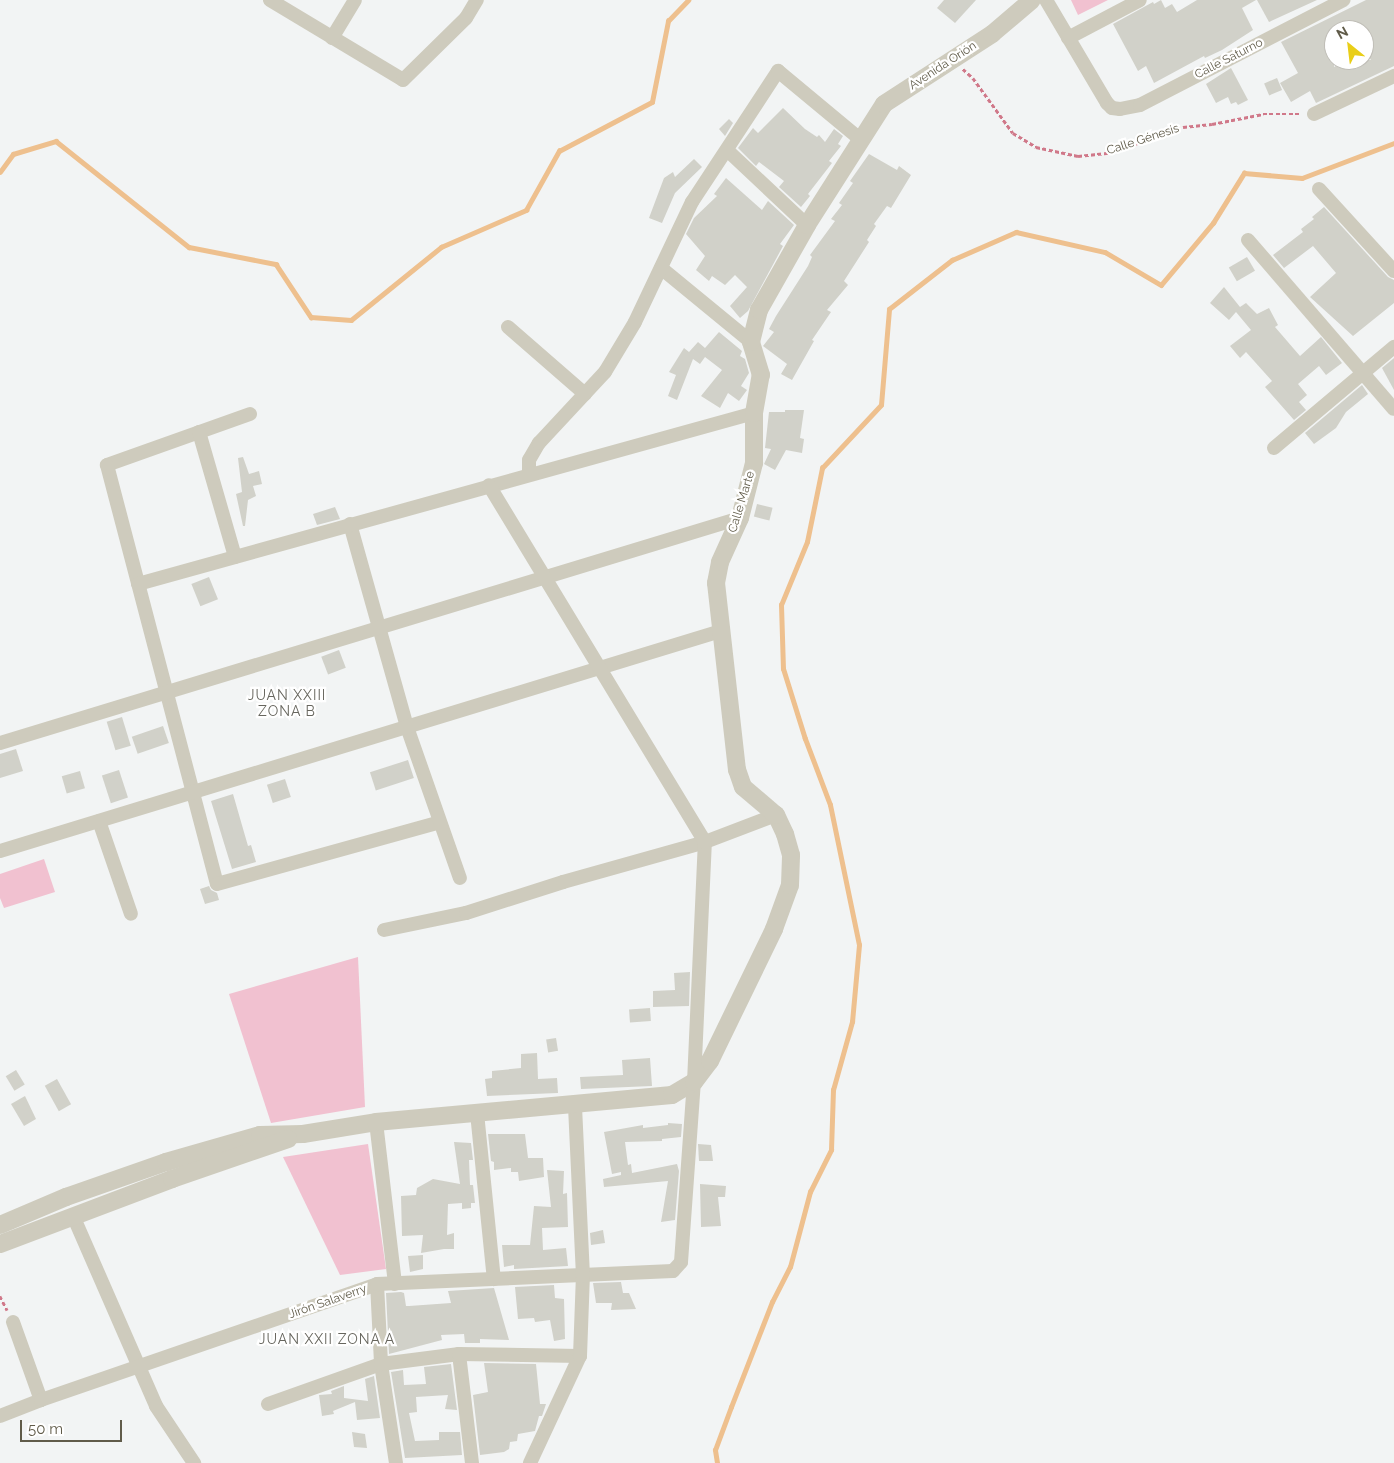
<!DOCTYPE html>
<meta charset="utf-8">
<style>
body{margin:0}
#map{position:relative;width:1394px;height:1463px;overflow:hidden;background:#f2f4f4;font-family:Raleway,sans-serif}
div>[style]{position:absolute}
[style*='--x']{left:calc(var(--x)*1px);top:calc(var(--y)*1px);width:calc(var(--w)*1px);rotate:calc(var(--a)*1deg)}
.green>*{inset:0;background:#f1c1d0}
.stream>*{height:4.5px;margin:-2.25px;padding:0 2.25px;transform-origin:2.25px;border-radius:2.25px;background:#eec08e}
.building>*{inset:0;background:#d1d1c9;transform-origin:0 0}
.path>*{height:2.5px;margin-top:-1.25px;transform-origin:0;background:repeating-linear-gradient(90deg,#d07889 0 4px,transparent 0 6.5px)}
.minor>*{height:14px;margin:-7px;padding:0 7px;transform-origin:7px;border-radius:7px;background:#cecbbd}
.tertiary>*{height:18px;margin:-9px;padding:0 9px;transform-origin:9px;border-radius:9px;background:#cecbbd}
span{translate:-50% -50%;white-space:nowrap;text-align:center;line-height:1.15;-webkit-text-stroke:4.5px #fff;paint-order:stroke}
.street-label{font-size:12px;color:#605b49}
.neighbourhood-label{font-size:14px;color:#67665e;letter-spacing:1px}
.north{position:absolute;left:1324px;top:20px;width:50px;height:50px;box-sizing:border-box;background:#fff;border:1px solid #bfbdb6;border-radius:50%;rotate:331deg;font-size:14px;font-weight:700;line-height:20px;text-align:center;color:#605b49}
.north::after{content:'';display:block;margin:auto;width:18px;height:22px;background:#e9ce18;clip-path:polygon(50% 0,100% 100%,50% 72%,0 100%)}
.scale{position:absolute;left:20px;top:1420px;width:102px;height:22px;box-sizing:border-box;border:2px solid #605b49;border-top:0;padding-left:6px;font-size:15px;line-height:18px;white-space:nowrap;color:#605b49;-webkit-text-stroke:4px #fff;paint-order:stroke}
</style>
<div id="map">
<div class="green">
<div style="clip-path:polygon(1071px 0,1108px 0,1078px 15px)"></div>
<div style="clip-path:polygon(44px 859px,55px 892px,4px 908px,0 898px,0 874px)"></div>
<div style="clip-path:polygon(358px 957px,365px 1107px,271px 1123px,229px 994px)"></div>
<div style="clip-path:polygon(368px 1144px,386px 1269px,340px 1275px,283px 1157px)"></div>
</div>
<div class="stream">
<div style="--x:0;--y:172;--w:22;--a:-54"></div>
<div style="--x:13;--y:154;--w:45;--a:-16.8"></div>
<div style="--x:56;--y:141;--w:170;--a:38.6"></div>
<div style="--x:189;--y:247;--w:89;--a:11.1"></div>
<div style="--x:276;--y:264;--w:64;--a:56.6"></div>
<div style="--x:311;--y:317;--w:40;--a:4.3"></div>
<div style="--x:351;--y:320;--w:116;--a:-39"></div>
<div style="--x:441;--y:247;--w:93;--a:-23.5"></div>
<div style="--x:526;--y:210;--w:68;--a:-60.8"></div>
<div style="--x:559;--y:151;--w:105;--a:-27.8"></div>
<div style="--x:652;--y:102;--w:83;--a:-78.8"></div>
<div style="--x:668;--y:21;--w:29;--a:-46"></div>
<div style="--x:717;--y:1463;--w:13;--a:-99"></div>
<div style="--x:715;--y:1450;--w:46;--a:-69.6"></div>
<div style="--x:731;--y:1407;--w:113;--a:-68.7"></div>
<div style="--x:772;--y:1302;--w:39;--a:-63"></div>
<div style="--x:790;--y:1267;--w:78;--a:-75.1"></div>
<div style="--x:810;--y:1192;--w:47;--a:-63.4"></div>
<div style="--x:831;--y:1150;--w:60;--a:-88.1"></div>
<div style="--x:833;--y:1090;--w:71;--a:-74.4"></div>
<div style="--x:852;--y:1022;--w:77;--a:-84.8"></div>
<div style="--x:859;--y:945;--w:143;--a:-101.7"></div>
<div style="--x:830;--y:805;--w:71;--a:-110.7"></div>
<div style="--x:805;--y:739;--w:73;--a:-107.4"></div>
<div style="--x:783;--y:669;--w:64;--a:-91.8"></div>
<div style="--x:781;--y:605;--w:68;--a:-67.6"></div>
<div style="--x:807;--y:542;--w:76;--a:-78.5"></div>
<div style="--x:822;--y:468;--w:86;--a:-46.9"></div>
<div style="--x:881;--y:405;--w:96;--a:-85.2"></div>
<div style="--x:889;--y:309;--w:80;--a:-37.9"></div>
<div style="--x:952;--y:260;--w:70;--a:-23.6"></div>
<div style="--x:1016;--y:232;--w:91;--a:12.7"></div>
<div style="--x:1105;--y:252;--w:65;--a:30.5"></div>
<div style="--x:1161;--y:285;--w:81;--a:-50"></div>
<div style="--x:1213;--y:223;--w:59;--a:-58.2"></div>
<div style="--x:1244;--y:173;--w:58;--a:4.9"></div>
<div style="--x:1302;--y:178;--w:98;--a:-20.8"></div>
</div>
<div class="building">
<div style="clip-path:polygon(944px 0,976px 0,955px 23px,937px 8px)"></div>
<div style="clip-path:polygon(1161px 0,1165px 8px,1172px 4px,1177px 12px,1197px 0,1256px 0,1242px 8px,1253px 30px,1222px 50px,1205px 58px,1204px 56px,1154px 83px,1146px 66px,1138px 71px,1113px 24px,1153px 2px,1154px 4px)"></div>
<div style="clip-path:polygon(1257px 0,1317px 0,1269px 22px)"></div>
<div style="clip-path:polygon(evenodd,1366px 0,1394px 0,1394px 66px,1316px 103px,1310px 91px,1291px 102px,1280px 83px,1298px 73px,1281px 42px,1366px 0,1334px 30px,1364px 30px,1364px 49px,1371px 60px,1346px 60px,1334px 67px,1334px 30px)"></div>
<div style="clip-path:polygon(1231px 68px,1248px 100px,1238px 105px,1236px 102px,1231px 104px,1228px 97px,1216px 103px,1206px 84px)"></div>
<div style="left:1277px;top:78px;width:13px;height:14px;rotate:67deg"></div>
<div style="clip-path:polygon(783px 108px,805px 129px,817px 137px,819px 135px,825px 142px,834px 129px,843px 136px,838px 144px,841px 146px,829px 161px,832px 163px,808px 194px,810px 196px,801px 207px,779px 187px,784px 181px,759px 162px,756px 166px,738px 148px,753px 128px,758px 133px)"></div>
<div style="clip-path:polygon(729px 119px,733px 123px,725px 136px,719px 129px)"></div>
<div style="clip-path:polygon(869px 154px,897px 170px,899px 166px,911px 175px,891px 208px,887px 206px,874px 224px,876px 226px,867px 240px,869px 242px,844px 281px,848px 285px,827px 310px,831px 312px,812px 340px,814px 341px,792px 380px,781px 374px,787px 364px,763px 346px,774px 332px,769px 329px,776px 316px,808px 266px,812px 257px,810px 255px,835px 221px,831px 219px,842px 205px,839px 203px,853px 183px,850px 181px)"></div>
<div style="clip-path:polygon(694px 159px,702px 167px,675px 193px,662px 223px,649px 218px,664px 178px,673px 172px,675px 177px)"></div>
<div style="clip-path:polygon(726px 178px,762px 210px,768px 201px,794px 225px,780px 244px,783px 246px,748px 311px,740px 318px,730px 306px,747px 287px,735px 275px,725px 285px,712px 276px,709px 281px,696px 270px,705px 256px,686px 234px,694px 218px,717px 196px,714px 194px)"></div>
<div style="clip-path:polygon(1324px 207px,1388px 277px,1394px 280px,1394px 303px,1353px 336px,1310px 297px,1336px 273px,1313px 246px,1284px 268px,1273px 255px,1303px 232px,1301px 229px,1314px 219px,1312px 217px)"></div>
<div style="left:1247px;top:257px;width:16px;height:21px;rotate:60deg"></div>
<div style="clip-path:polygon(1224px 287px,1240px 307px,1246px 303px,1257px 314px,1269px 308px,1278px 325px,1275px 327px,1300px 356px,1321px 337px,1342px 363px,1326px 375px,1319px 366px,1298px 384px,1307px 395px,1299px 402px,1306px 410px,1294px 420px,1265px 387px,1272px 381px,1246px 352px,1240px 358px,1230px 346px,1251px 330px,1236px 312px,1229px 320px,1210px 303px)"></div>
<div style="clip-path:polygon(719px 332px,742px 351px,740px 356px,745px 359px,749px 373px,741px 386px,747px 390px,739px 401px,728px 393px,720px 408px,701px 396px,722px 370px,705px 357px,700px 364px,693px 359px,677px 400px,668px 396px,676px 375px,669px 372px,684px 348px,689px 352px,698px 342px,705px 348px)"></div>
<div style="clip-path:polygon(1394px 358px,1394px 390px,1382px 368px)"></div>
<div style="clip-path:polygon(1362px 385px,1368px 394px,1346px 412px,1336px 428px,1314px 444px,1305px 433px)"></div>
<div style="clip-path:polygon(785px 410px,804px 410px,800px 438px,804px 439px,802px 453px,786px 450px,775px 470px,764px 464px,771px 449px,765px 448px,769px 412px,785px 412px)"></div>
<div style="clip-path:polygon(243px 457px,249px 474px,259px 471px,262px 484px,253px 486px,256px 496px,248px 500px,245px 526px,243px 526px,236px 494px,242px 492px,238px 458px)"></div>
<div style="left:757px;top:504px;width:16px;height:13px;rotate:14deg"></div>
<div style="clip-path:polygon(335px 507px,340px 519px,317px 525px,313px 514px)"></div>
<div style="left:209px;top:577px;width:24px;height:19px;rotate:68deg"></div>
<div style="left:339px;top:650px;width:19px;height:19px;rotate:69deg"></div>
<div style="left:122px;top:717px;width:30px;height:16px;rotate:73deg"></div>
<div style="left:163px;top:726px;width:18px;height:33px;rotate:71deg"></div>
<div style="clip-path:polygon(16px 749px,23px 771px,0 778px,0 754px)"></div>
<div style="left:408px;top:760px;width:19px;height:40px;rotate:72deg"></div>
<div style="left:119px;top:770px;width:29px;height:18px;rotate:72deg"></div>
<div style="left:80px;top:771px;width:18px;height:19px;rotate:74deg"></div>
<div style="left:285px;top:779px;width:19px;height:19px;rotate:72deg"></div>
<div style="clip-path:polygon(233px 794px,248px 846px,251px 845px,256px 862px,232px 869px,211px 801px)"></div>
<div style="clip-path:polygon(209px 886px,211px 890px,217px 893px,219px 900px,205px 904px,200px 889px)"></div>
<div style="clip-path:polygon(690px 972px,689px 1006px,653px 1007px,653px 991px,675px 990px,674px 973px)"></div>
<div style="left:650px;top:1008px;width:13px;height:21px;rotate:86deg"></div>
<div style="left:556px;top:1038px;width:13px;height:10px;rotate:81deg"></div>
<div style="clip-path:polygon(537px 1053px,538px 1079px,557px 1078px,558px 1093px,487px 1096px,485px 1079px,492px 1078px,492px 1071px,521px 1068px,521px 1054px)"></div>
<div style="clip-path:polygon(650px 1058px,652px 1086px,581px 1089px,580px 1077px,623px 1075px,622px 1060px)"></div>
<div style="left:16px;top:1070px;width:17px;height:12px;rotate:59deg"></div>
<div style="left:57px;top:1079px;width:29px;height:14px;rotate:61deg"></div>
<div style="clip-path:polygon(25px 1096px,36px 1119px,24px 1126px,11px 1104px)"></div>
<div style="clip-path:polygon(668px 1123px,682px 1124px,681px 1137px,662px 1139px,662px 1141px,625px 1142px,628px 1165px,631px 1164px,632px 1173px,677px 1164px,679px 1171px,675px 1220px,661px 1222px,668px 1181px,604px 1187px,603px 1179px,621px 1175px,621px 1172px,612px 1174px,604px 1132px,643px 1125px,643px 1128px,668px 1125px)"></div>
<div style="clip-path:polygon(488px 1134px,525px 1134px,528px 1158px,543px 1158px,544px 1177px,519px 1181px,518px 1172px,511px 1172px,511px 1168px,494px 1170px,494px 1162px,491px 1161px)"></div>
<div style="clip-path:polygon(454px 1142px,471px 1143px,473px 1160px,469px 1160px,470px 1185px,473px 1185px,475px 1203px,471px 1203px,471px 1208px,462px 1209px,462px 1203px,448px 1204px,447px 1235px,454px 1233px,454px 1249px,444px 1249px,421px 1253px,423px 1235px,402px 1236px,401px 1196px,416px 1195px,417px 1188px,433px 1179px,460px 1184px)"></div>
<div style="clip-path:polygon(698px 1144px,711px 1145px,713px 1161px,699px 1161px)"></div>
<div style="clip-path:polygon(547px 1170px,564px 1171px,563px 1194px,567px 1193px,568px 1227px,542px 1228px,543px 1250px,566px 1248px,568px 1266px,514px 1269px,514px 1265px,504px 1267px,502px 1245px,530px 1245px,534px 1206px,551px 1207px)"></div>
<div style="clip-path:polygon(700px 1184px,726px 1186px,725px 1197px,718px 1197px,721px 1226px,701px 1227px)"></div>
<div style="clip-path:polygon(603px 1230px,605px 1243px,591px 1245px,590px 1233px)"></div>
<div style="clip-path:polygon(423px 1255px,423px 1269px,410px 1272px,408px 1256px)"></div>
<div style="clip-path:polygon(621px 1282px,623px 1293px,629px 1293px,636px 1309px,611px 1310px,612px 1303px,596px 1303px,593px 1283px)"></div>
<div style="clip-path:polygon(554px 1285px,555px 1298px,564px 1299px,565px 1339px,554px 1341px,550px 1320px,535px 1322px,534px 1318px,518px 1319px,515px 1287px)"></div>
<div style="clip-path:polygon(494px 1288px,509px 1340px,480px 1339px,480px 1343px,465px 1343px,464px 1334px,441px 1335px,442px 1340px,389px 1354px,386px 1293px,401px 1292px,404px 1293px,406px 1306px,409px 1306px,451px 1303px,448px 1291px)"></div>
<div style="clip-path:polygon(484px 1363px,536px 1364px,540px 1404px,546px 1404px,542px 1416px,539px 1416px,535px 1431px,518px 1434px,517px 1441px,510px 1442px,509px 1449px,504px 1452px,480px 1455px,473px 1395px,488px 1392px)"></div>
<div style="clip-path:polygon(451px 1364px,457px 1410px,445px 1409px,448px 1395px,416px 1397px,417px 1412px,409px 1413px,415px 1441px,439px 1440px,439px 1432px,460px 1432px,462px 1455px,405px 1458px,391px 1372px,403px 1370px,404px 1385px,426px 1384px,424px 1367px)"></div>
<div style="clip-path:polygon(374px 1376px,380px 1418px,357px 1420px,355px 1402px,333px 1411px,334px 1414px,322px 1416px,319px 1395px,332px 1394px,331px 1391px,344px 1386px,344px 1398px,368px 1401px,365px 1379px)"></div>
<div style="clip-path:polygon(352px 1432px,365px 1434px,367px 1448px,354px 1447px)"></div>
</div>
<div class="path">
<div style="--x:963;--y:69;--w:13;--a:42"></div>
<div style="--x:973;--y:78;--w:68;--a:54"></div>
<div style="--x:1013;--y:133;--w:27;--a:31"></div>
<div style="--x:1036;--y:147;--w:43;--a:12.1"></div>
<div style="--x:1078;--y:156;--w:31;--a:-6"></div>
<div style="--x:1109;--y:153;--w:78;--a:-19.4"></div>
<div style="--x:1183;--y:127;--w:29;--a:-6"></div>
<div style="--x:1212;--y:124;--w:52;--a:-11.1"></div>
<div style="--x:1263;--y:114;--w:38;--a:0"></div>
<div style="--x:0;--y:1296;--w:16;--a:63"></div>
</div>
<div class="minor">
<div style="--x:270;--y:0;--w:155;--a:31"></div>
<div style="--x:403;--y:80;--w:88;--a:-44.5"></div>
<div style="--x:466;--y:18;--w:21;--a:-59"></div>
<div style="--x:1046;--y:0;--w:120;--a:59.4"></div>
<div style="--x:1107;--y:103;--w:7;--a:45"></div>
<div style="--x:1112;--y:108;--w:8;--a:7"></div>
<div style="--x:1120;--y:109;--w:20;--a:-11"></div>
<div style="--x:1140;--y:105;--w:229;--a:-27.3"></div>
<div style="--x:332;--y:38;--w:44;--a:-58.8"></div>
<div style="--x:1068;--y:38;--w:81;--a:-27.8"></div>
<div style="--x:1314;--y:114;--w:89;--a:-25.4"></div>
<div style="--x:727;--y:150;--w:110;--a:43.2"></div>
<div style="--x:1319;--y:189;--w:111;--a:47.6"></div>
<div style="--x:1248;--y:240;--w:223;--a:49.2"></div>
<div style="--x:661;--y:268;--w:117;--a:39.4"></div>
<div style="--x:508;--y:327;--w:102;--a:41"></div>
<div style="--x:250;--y:414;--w:152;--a:160.4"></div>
<div style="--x:107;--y:465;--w:433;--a:75.3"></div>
<div style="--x:217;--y:884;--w:231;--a:-15.5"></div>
<div style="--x:199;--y:432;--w:130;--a:73.9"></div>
<div style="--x:1274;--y:448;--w:157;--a:-40.1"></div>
<div style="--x:529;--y:474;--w:14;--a:-90"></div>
<div style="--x:529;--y:460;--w:20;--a:-60"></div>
<div style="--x:539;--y:443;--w:97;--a:-47.1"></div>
<div style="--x:605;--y:372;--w:58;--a:-59"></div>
<div style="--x:635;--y:322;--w:133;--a:-64.6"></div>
<div style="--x:692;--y:202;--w:157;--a:-56.7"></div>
<div style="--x:778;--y:71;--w:107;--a:39.7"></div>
<div style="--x:350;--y:524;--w:211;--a:74.3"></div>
<div style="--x:407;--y:727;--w:160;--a:70.7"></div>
<div style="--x:138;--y:584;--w:639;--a:-15.51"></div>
<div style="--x:0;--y:743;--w:773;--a:-16.91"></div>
<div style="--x:99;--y:821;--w:98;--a:71"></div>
<div style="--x:0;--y:851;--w:754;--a:-16.97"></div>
<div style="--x:384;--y:930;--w:84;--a:-11.7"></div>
<div style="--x:466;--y:913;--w:102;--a:-17.7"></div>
<div style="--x:563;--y:882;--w:148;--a:-15.7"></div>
<div style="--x:705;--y:842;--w:76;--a:-20.8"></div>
<div style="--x:477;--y:1113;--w:167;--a:84.2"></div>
<div style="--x:376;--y:1122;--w:163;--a:83.3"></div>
<div style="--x:74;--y:1218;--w:205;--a:66.4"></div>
<div style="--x:156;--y:1406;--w:69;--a:56.3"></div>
<div style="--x:377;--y:1284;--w:80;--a:87.1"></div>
<div style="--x:381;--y:1364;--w:100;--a:81.4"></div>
<div style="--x:13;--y:1322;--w:83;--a:70.3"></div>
<div style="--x:459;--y:1354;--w:110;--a:83.2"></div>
<div style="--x:268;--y:1404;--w:120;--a:-19.5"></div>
<div style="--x:381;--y:1364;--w:79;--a:-7.3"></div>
<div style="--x:459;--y:1354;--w:121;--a:0.9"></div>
<div style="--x:0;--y:1416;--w:44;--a:-21.3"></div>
<div style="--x:41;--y:1400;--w:355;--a:-19"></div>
<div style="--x:377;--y:1284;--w:296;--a:-2.5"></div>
<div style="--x:673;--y:1271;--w:12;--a:-48"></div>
<div style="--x:681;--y:1262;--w:180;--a:-85.9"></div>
<div style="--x:694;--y:1082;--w:240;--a:-87.4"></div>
<div style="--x:705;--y:842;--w:417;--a:-121.2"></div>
<div style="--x:530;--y:1463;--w:118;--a:-65"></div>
<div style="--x:580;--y:1356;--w:80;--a:-87.9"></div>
<div style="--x:583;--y:1276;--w:172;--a:-92.7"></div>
</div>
<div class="tertiary">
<div style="--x:0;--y:1225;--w:72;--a:-23"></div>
<div style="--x:66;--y:1197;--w:106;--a:-19.3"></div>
<div style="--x:166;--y:1162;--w:98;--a:-16"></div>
<div style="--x:260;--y:1135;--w:43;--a:-1.3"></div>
<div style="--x:303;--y:1134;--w:74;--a:-9.3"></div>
<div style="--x:376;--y:1122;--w:297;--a:-5.2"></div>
<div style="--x:672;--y:1095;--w:26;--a:-31"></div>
<div style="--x:694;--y:1082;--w:26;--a:-53"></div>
<div style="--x:710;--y:1061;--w:147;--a:-64.1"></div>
<div style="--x:774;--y:929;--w:47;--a:-70"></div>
<div style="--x:790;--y:885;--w:30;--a:-88"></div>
<div style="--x:791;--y:855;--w:22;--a:-106"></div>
<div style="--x:785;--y:834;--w:21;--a:-115"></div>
<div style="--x:776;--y:815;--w:43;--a:-139.7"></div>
<div style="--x:743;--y:787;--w:18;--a:-109"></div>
<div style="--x:737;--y:770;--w:188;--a:-96.4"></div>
<div style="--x:716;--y:583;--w:21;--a:-79"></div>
<div style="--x:720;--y:562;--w:48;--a:-65.6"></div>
<div style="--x:740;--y:518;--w:57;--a:-75.7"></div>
<div style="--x:754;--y:463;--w:50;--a:-90"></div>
<div style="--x:754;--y:413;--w:39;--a:-80"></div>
<div style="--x:761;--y:375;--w:34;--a:-107"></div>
<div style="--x:751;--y:342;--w:33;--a:-76"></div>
<div style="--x:759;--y:310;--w:98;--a:-60.5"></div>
<div style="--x:807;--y:225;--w:143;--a:-57.5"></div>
<div style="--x:884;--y:104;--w:129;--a:-32.9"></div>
<div style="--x:992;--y:34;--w:52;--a:-40.4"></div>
<div style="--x:0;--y:1244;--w:184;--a:-20.7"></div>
<div style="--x:172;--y:1179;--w:123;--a:-19"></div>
</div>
<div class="street-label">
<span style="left:1229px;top:59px;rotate:-27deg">Calle Saturno</span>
<span style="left:943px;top:66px;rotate:-33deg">Avenida Orión</span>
<span style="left:1143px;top:140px;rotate:-18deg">Calle Génesis</span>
<span style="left:742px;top:502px;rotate:-73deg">Calle Marte</span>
<span style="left:328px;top:1302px;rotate:-19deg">Jirón Salaverry</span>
</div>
<div class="neighbourhood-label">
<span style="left:287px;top:703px">JUAN XXIII<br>ZONA B</span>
<span style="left:327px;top:1339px">JUAN XXII ZONA A</span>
</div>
<div class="north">N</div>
<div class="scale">50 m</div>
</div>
